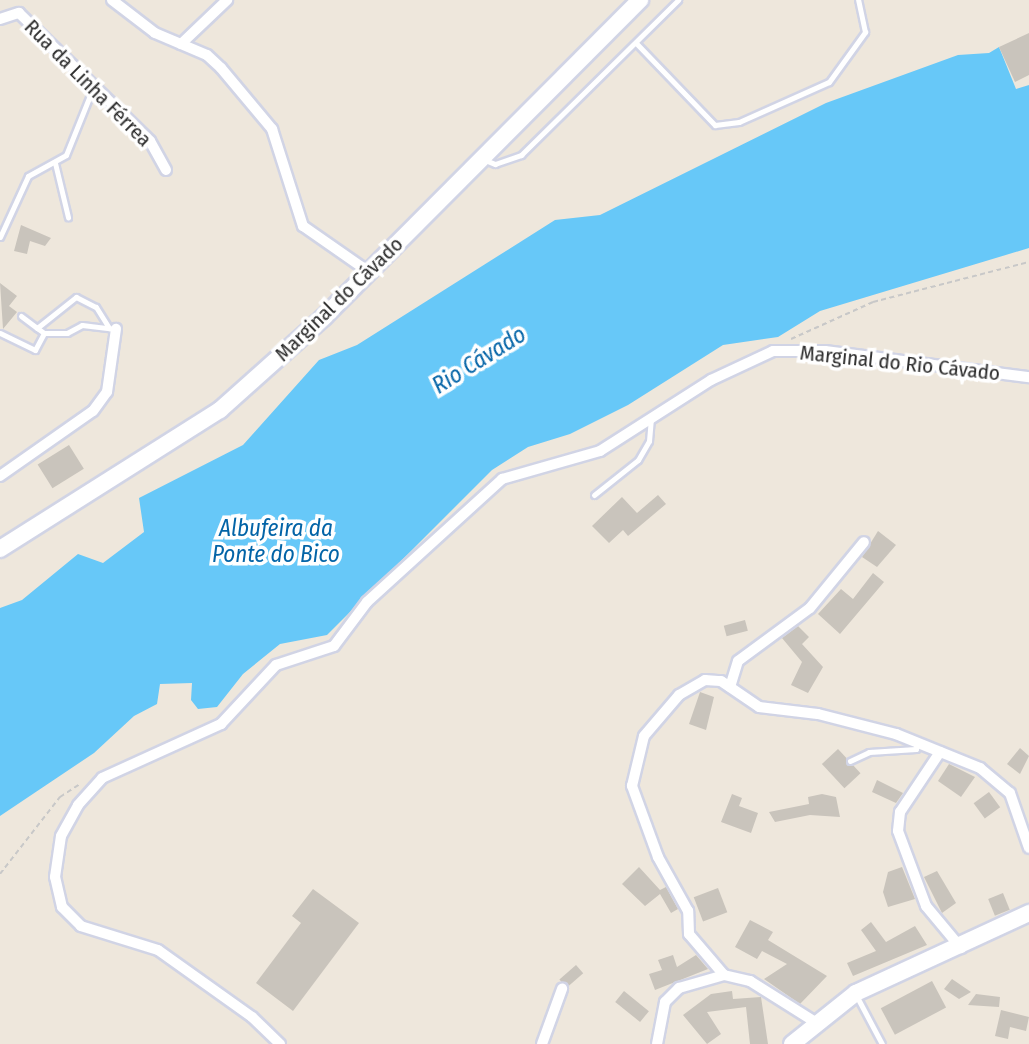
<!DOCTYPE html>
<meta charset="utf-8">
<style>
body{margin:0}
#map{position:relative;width:1029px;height:1044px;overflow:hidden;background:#eee7dc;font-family:"Fira Sans Condensed",sans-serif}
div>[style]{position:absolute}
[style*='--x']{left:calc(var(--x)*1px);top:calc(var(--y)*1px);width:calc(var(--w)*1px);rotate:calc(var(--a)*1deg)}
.water>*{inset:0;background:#67c8f8}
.building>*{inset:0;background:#c9c4bc;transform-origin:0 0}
.path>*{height:2px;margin-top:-1px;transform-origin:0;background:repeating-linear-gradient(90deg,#c8c8c8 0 5px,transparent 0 8.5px)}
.roads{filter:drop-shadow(2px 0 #d1d4e5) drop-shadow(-2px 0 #d1d4e5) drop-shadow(0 2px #d1d4e5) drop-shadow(0 -2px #d1d4e5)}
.lane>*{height:5px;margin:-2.5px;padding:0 2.5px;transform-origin:2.5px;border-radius:2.5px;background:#fff}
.street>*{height:10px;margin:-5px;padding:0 5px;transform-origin:5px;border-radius:5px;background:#fff}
.secondary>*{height:16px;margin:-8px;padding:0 8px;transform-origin:8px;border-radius:8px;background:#fff}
span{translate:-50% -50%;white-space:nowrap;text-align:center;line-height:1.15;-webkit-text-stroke:7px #fff;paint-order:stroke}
.street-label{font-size:21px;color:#2b2b2b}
.water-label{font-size:23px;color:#0364a7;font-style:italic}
</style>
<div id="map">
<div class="water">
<div style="clip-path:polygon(999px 47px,1016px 89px,1029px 85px,1029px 248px,820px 311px,778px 337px,723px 345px,628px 405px,570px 434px,528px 447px,492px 470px,327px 635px,280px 644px,243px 674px,217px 707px,198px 709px,191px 700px,192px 683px,160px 684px,157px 704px,134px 716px,94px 753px,0 816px,0 608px,22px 600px,78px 554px,103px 563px,144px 532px,139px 498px,243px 445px,319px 360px,357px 345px,555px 220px,600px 215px,826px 103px,958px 55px,989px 53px)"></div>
</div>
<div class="building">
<div style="clip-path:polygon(1029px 33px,1029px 75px,1015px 82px,999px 47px)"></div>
<div style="clip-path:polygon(21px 225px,51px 238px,45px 246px,30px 241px,27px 254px,14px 251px)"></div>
<div style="clip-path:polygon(0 283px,17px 296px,9px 306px,17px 312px,3px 329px)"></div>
<div style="left:69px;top:445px;width:28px;height:37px;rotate:58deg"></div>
<div style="clip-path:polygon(658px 495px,666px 504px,628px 536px,623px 530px,609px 543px,592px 526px,622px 497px,637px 513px)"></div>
<div style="clip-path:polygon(878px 531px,896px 545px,877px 567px,862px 557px)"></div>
<div style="clip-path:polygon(873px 573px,884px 582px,840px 634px,818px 614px,841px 589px,853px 599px)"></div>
<div style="left:745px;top:620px;width:11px;height:22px;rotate:75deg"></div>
<div style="clip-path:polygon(798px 626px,809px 637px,802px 644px,823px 667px,808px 693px,791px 685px,802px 662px,782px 638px)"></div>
<div style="clip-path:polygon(700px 692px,714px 697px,706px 730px,689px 724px)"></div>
<div style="clip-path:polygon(1020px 748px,1029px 756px,1020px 774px,1007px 764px)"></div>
<div style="left:838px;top:749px;width:33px;height:22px;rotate:47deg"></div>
<div style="clip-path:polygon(949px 764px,975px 777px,961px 797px,938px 781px)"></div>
<div style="clip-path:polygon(877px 780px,903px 793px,896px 803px,872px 792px)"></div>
<div style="left:989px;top:792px;width:19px;height:19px;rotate:54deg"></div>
<div style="clip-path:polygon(732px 794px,742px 798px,739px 806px,758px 813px,751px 833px,721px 822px)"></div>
<div style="clip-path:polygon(822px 794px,836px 797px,840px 817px,810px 815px,775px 822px,769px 812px,809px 804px,808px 797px)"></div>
<div style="clip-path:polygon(639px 867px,660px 890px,666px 887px,678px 909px,671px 913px,660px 894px,645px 906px,622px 884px)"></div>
<div style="clip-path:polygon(902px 867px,915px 899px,888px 907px,883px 892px,888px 872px)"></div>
<div style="clip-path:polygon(937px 871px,956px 903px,942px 913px,924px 877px)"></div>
<div style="left:718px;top:888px;width:26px;height:26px;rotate:69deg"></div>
<div style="clip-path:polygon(313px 889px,359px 923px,293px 1011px,256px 983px,301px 923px,292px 916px)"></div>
<div style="left:1003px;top:893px;width:18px;height:16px;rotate:68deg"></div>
<div style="clip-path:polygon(750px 920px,773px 932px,768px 940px,827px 976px,800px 1004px,764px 979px,787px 964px,762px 951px,757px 959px,735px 947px)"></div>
<div style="clip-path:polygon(871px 922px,886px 942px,915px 926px,927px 945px,853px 976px,847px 963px,876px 951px,861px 930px)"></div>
<div style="clip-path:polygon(673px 955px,677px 967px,696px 955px,708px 969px,655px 990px,649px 974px,662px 970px,658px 960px)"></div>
<div style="left:576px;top:965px;width:11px;height:22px;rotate:49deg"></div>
<div style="clip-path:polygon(952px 979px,971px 992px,959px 999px,944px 989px)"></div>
<div style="left:932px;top:981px;width:30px;height:58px;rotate:62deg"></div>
<div style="left:624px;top:991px;width:32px;height:14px;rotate:39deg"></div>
<div style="clip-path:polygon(732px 991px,733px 999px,761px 997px,768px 1044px,750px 1044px,746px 1007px,707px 1012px,721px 1034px,707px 1044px,683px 1015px,711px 994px)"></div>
<div style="clip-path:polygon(976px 994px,1000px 997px,999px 1007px,968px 1005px)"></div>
<div style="clip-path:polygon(1001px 1010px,1029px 1017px,1026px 1031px,1010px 1027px,1008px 1039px,995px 1036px)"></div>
</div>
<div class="path">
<div style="--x:791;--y:339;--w:90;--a:-24.3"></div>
<div style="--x:873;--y:302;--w:161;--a:-14.4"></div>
<div style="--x:0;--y:874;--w:98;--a:-52.1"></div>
<div style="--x:60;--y:797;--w:24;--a:-33"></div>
</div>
<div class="roads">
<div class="lane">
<div style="--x:636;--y:43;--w:114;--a:46.1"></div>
<div style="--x:715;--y:125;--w:24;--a:-7"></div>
<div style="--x:739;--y:122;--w:98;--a:-24"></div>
<div style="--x:829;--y:82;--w:62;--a:-54.2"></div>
<div style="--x:865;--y:32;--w:33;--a:-102"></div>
<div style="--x:485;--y:160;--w:11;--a:22"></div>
<div style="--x:495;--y:164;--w:28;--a:-19"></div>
<div style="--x:521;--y:155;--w:221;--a:-44.6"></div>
<div style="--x:55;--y:163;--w:56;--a:76.5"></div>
<div style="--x:0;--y:237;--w:67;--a:-65.3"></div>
<div style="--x:28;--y:176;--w:43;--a:-28.9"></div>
<div style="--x:66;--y:155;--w:72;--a:-68.1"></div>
<div style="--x:21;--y:316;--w:20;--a:37"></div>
<div style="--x:0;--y:333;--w:39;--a:26"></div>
<div style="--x:35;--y:350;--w:19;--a:-62"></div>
<div style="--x:44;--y:333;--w:23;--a:0"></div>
<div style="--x:67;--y:333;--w:17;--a:-28"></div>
<div style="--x:82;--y:325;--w:34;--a:7"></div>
<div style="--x:44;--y:333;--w:9;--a:-144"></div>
<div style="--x:37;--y:328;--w:50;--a:-38.5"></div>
<div style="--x:76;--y:297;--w:22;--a:27"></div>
<div style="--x:96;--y:307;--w:25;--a:58"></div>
<div style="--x:594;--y:495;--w:56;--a:-38.5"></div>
<div style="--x:638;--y:460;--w:22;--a:-60"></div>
<div style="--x:649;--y:441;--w:22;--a:-85"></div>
<div style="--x:850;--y:761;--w:21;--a:-25"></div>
<div style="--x:869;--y:752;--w:47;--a:-3.7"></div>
<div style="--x:916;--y:749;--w:6;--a:-81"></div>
<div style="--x:857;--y:997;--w:53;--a:62"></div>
</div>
<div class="street">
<div style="--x:112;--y:0;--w:54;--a:37.5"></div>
<div style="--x:155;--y:33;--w:56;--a:22.9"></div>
<div style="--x:207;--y:55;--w:19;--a:43"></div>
<div style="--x:221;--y:68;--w:80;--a:50.1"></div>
<div style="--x:272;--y:129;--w:102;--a:72.3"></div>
<div style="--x:303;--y:226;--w:80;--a:34.9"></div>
<div style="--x:19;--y:13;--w:183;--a:44.3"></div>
<div style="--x:150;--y:141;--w:33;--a:61"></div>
<div style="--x:0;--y:19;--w:20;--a:-18"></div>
<div style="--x:181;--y:44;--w:64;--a:-43.7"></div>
<div style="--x:0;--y:476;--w:113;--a:-35"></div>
<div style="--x:93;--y:411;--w:24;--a:-54"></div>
<div style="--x:107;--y:392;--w:64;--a:-81.9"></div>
<div style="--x:730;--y:687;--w:27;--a:-73"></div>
<div style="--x:738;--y:661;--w:89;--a:-36.4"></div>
<div style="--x:810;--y:608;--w:85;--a:-50.7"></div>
<div style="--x:940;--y:752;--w:72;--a:123.7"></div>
<div style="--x:900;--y:812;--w:19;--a:96"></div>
<div style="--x:898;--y:831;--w:80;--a:69.5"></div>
<div style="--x:926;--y:906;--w:55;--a:50.2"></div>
<div style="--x:724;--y:975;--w:54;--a:-130.5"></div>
<div style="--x:689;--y:934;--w:23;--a:-92"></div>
<div style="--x:688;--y:911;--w:62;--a:-119.1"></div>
<div style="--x:658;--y:857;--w:76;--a:-110.1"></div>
<div style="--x:632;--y:786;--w:51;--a:-76.5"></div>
<div style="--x:644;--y:736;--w:54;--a:-49.5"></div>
<div style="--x:679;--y:695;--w:30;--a:-30"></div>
<div style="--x:705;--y:680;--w:16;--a:4"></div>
<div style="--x:721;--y:681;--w:46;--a:34.4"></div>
<div style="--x:759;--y:707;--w:59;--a:6.8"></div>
<div style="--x:818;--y:714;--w:81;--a:14.4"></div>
<div style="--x:896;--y:734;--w:91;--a:22"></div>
<div style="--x:980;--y:768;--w:39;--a:40"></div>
<div style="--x:1010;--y:793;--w:58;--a:70.9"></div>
<div style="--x:280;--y:1044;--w:39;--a:-136"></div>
<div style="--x:252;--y:1017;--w:115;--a:-144.5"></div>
<div style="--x:158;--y:950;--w:81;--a:-162.7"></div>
<div style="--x:81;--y:926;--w:27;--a:-135"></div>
<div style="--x:62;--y:907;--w:31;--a:-103"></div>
<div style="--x:55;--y:877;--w:41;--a:-81.7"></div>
<div style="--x:61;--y:836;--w:35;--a:-61"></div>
<div style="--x:78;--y:805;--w:36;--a:-48"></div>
<div style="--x:102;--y:778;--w:131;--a:-24.4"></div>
<div style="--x:221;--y:724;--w:81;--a:-47"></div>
<div style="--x:276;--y:665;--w:61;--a:-18.1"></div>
<div style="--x:334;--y:646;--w:55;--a:-53.1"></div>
<div style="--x:367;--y:602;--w:183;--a:-42.3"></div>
<div style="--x:502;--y:479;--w:102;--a:-15.9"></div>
<div style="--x:600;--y:451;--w:132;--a:-32.6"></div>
<div style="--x:711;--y:380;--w:68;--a:-25.1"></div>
<div style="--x:773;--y:351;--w:52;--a:0"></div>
<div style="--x:825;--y:351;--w:206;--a:7.3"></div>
<div style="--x:542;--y:1044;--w:59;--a:-70"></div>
<div style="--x:657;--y:1044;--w:43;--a:-79.2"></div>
<div style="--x:665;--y:1002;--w:20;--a:-45"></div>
<div style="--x:679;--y:988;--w:47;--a:-16.1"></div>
<div style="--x:724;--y:975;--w:27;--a:13"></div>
<div style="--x:750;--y:981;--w:77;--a:32.2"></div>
</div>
<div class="secondary">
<div style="--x:0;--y:549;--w:260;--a:-32.3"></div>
<div style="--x:220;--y:410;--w:140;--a:-41.8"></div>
<div style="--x:324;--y:317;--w:448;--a:-45.1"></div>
<div style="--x:792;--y:1044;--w:82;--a:-38.6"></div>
<div style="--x:856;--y:993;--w:191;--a:-24.8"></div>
</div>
</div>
<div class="street-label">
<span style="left:88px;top:83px;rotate:45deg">Rua da Linha Férrea</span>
<span style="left:339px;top:299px;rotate:-44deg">Marginal do Cávado</span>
<span style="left:900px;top:363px;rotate:6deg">Marginal do Rio Cávado</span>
</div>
<div class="water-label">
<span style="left:479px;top:360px;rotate:-32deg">Rio Cávado</span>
<span style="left:276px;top:541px">Albufeira da<br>Ponte do Bico</span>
</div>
</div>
